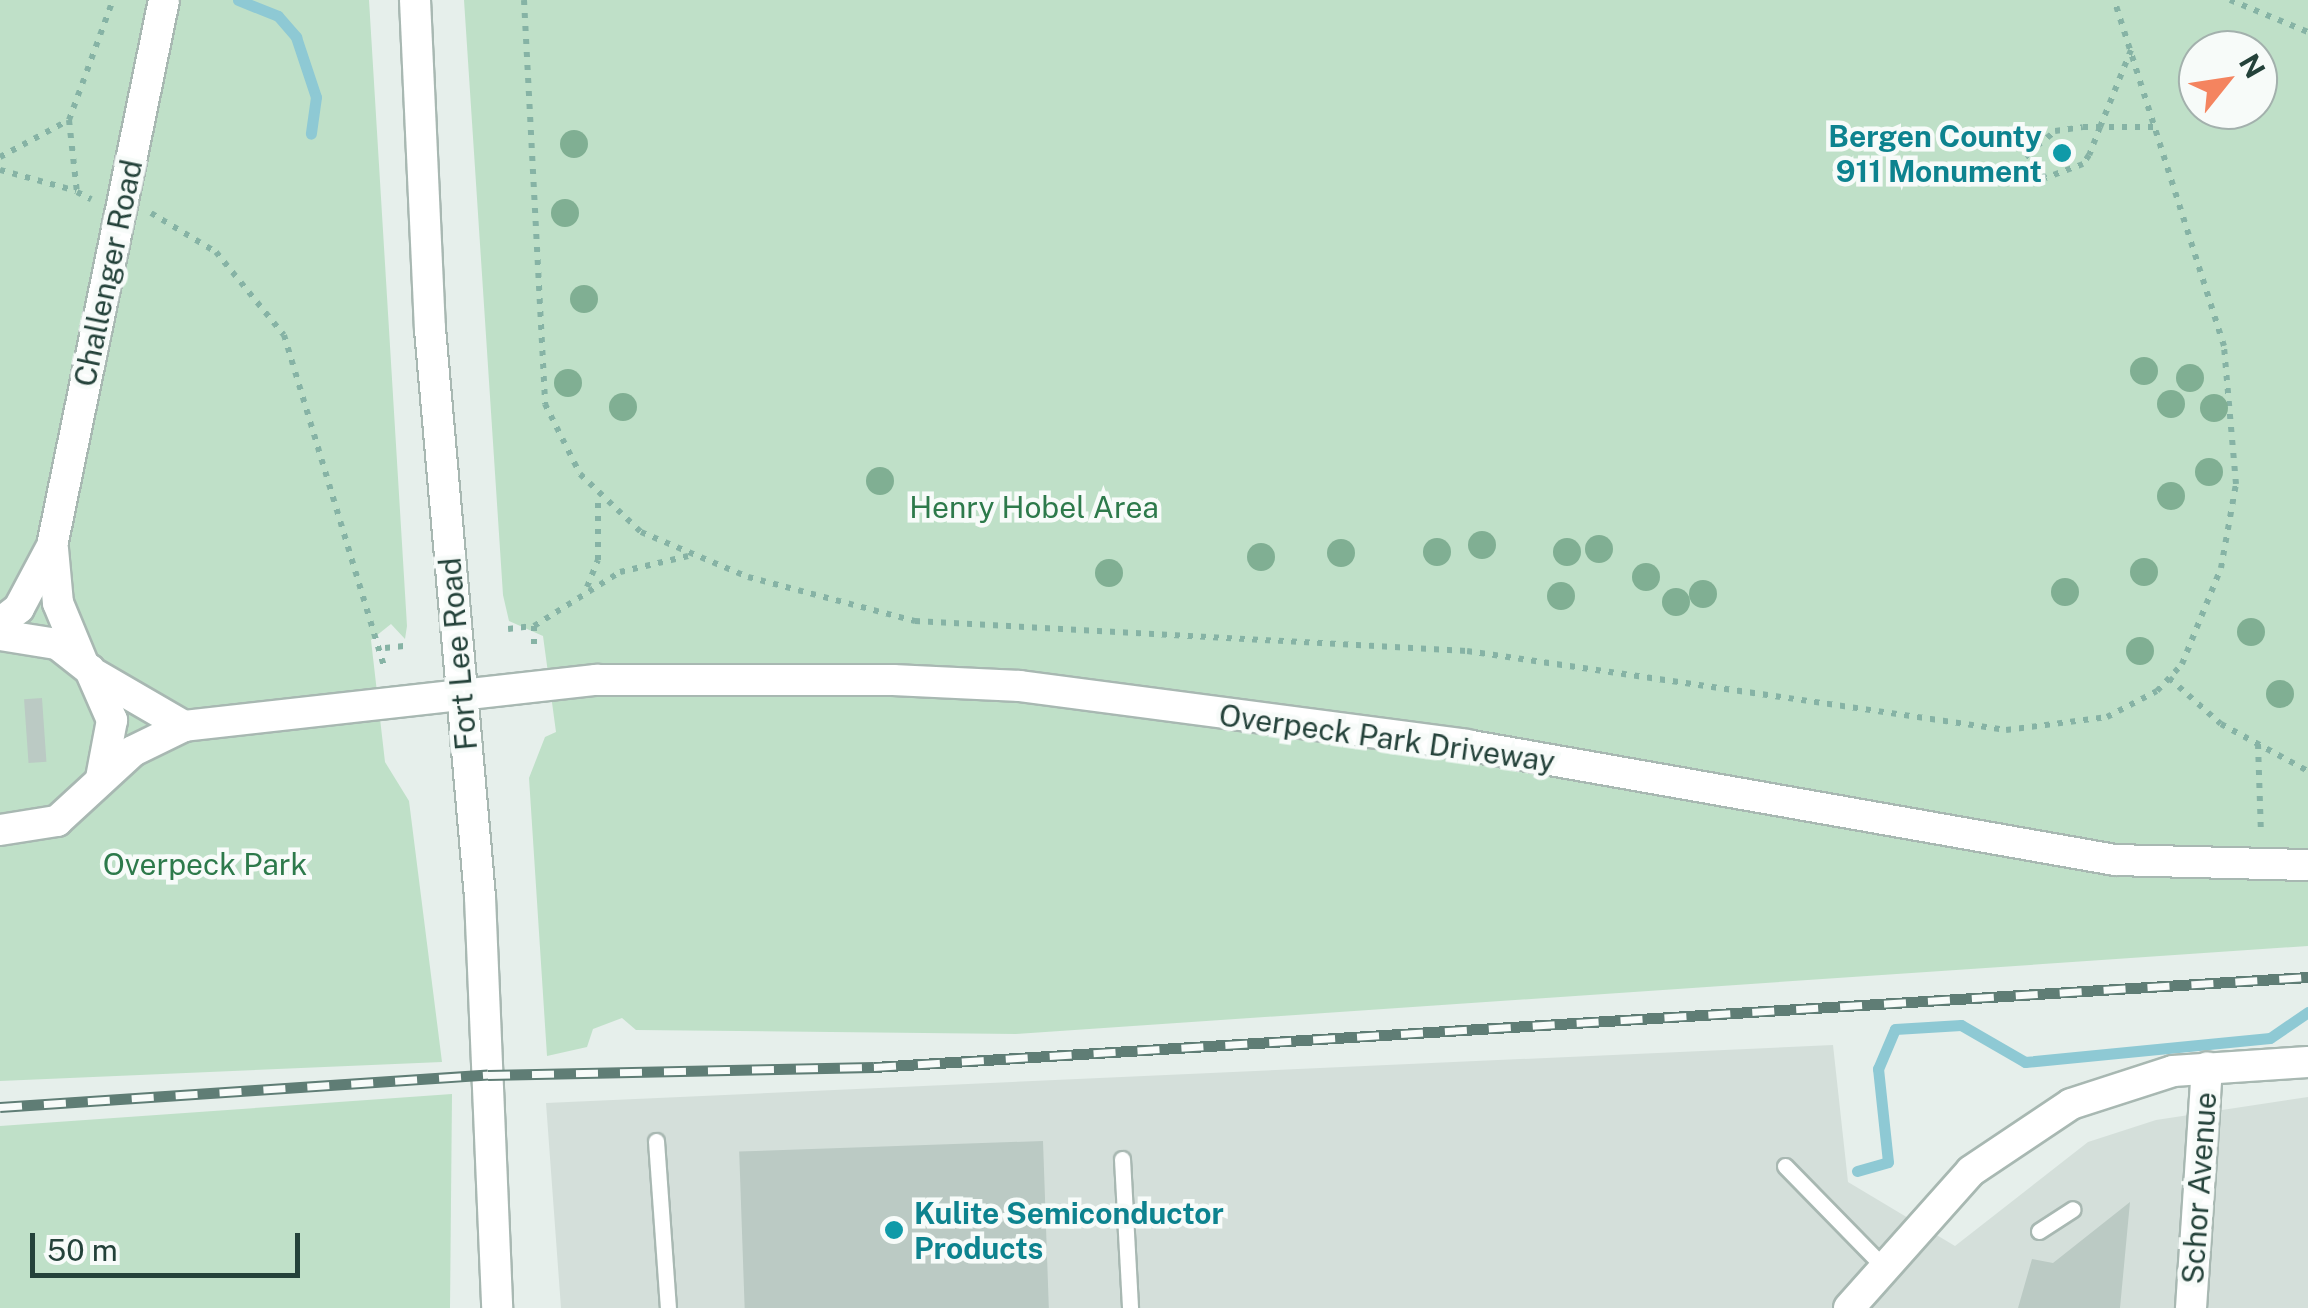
<!DOCTYPE html>
<style>
body{margin:0}
#map{position:relative;width:2308px;height:1308px;overflow:hidden;background:#e6efeb;font-family:"Public Sans",sans-serif}
div>[style]{position:absolute}
[style*='--x']{left:calc(var(--x)*1px);top:calc(var(--y)*1px);width:calc(var(--w)*1px);rotate:calc(var(--a)*1deg)}
.built>*{inset:0;background:#d4dfda}
.green>*{inset:0;background:#bfe0c8}
.stream>*{height:11px;margin:-5.5px;padding:0 5.5px;transform-origin:5.5px;border-radius:5.5px;background:#8ec9d4}
.building>*{inset:0;background:#bbcac4;transform-origin:0 0}
.path>*{height:6px;margin-top:-3px;transform-origin:0;background:repeating-linear-gradient(90deg,#86b3a5 0 5px,transparent 0 13px)}
.roads{filter:drop-shadow(2px 0 #a8b8b2) drop-shadow(-2px 0 #a8b8b2) drop-shadow(0 2px #a8b8b2) drop-shadow(0 -2px #a8b8b2)}
.lane>*{height:15px;margin:-7.5px;padding:0 7.5px;transform-origin:7.5px;border-radius:7.5px;background:#fff}
.street>*{height:30px;margin:-15px;padding:0 15px;transform-origin:15px;border-radius:15px;background:#fff}
.secondary>*{height:30px;margin:-15px;padding:0 15px;transform-origin:15px;border-radius:15px;background:#fff}
.rail>*{height:11px;margin-top:-5.5px;transform-origin:0;background:repeating-linear-gradient(90deg,#f7fbf9 0 22px,#5f7d75 0 44px);box-sizing:border-box;border-block:2px solid #5f7d75}
.trees>*{width:28px;height:28px;margin:-14px;border-radius:50%;background:#80af93}
.dots>*{width:28px;height:28px;translate:-50% -50%;box-sizing:border-box;border:5px solid #f7fbf9;border-radius:50%}
span{translate:-50% -50%;white-space:nowrap;text-align:center;line-height:1.15;-webkit-text-stroke:9px #f7fbf9;paint-order:stroke}
.culture-label{font-size:30px;color:#0d838f;font-weight:700}
.right{translate:-100% -50%;text-align:right}
.left{translate:0 -50%;text-align:left}
.street-label{font-size:30px;color:#24423a}
.park-label{font-size:30px;color:#2d7a4b}
.north{position:absolute;left:2178px;top:30px;width:100px;height:100px;box-sizing:border-box;background:#f7fbf9;border:2px solid #a3b1ad;border-radius:50%;rotate:60deg;font-size:28px;font-weight:700;line-height:40px;text-align:center;color:#24423a}
.north::after{content:'';display:block;margin:auto;width:35px;height:45px;background:#f4845f;clip-path:polygon(50% 0,100% 100%,50% 72%,0 100%)}
.scale{position:absolute;left:30px;top:1233px;width:270px;height:45px;box-sizing:border-box;border:5px solid #24423a;border-top:0;padding-left:12px;font-size:30px;line-height:35px;white-space:nowrap;color:#24423a;-webkit-text-stroke:8px #f7fbf9;paint-order:stroke}
</style>
<div id="map">
<div class="built">
<div style="clip-path:polygon(1833px 1045px,1848px 1182px,1955px 1246px,2088px 1142px,2156px 1120px,2308px 1097px,2308px 1308px,561px 1308px,546px 1103px)"></div>
</div>
<div class="green">
<div style="clip-path:polygon(0 0,369px 0,407px 626px,405px 639px,391px 624px,371px 640px,385px 762px,409px 801px,442px 1062px,0 1081px)"></div>
<div style="clip-path:polygon(evenodd,464px 0,2308px 0,2308px 946px,1016px 1034px,636px 1030px,622px 1018px,593px 1029px,587px 1047px,547px 1056px,529px 778px,545px 737px,556px 732px,543px 636px,509px 621px,503px 595px,464px 0,2198px 50px,2258px 50px,2258px 110px,2198px 110px,2198px 50px)"></div>
<div style="clip-path:polygon(452px 1094px,450px 1308px,0 1308px,0 1126px)"></div>
</div>
<div class="stream">
<div style="--x:238;--y:0;--w:43;--a:21.8"></div>
<div style="--x:278;--y:16;--w:28;--a:49"></div>
<div style="--x:296;--y:37;--w:63;--a:71.6"></div>
<div style="--x:316;--y:97;--w:37;--a:98"></div>
<div style="--x:1857;--y:1171;--w:32;--a:-16"></div>
<div style="--x:1888;--y:1162;--w:94;--a:-96.1"></div>
<div style="--x:1878;--y:1069;--w:43;--a:-67"></div>
<div style="--x:1895;--y:1029;--w:66;--a:-3.5"></div>
<div style="--x:1961;--y:1025;--w:74;--a:30"></div>
<div style="--x:2025;--y:1062;--w:246;--a:-5.6"></div>
<div style="--x:2270;--y:1038;--w:46;--a:-34.4"></div>
</div>
<div class="building">
<div style="left:42px;top:698px;width:64px;height:18px;rotate:86deg"></div>
<div style="left:1043px;top:1141px;width:167px;height:304px;rotate:88deg"></div>
<div style="clip-path:polygon(2130px 1202px,2120px 1308px,2018px 1308px,2032px 1259px,2053px 1263px)"></div>
</div>
<div class="path">
<div style="--x:524;--y:0;--w:405;--a:87"></div>
<div style="--x:545;--y:404;--w:78;--a:63.4"></div>
<div style="--x:580;--y:474;--w:84;--a:43.6"></div>
<div style="--x:641;--y:532;--w:116;--a:22.8"></div>
<div style="--x:748;--y:577;--w:173;--a:14.8"></div>
<div style="--x:915;--y:621;--w:553;--a:3.11"></div>
<div style="--x:1467;--y:651;--w:545;--a:8.34"></div>
<div style="--x:2006;--y:730;--w:102;--a:-7.3"></div>
<div style="--x:2107;--y:717;--w:56;--a:-27.5"></div>
<div style="--x:2157;--y:691;--w:37;--a:-47"></div>
<div style="--x:2182;--y:664;--w:104;--a:-67.9"></div>
<div style="--x:2221;--y:568;--w:85;--a:-79.9"></div>
<div style="--x:2236;--y:484;--w:139;--a:-95"></div>
<div style="--x:2224;--y:346;--w:363;--a:-107.6"></div>
<div style="--x:2230;--y:0;--w:84;--a:22.3"></div>
<div style="--x:2131;--y:50;--w:83;--a:111.9"></div>
<div style="--x:2100;--y:127;--w:30;--a:111"></div>
<div style="--x:2089;--y:155;--w:11;--a:124"></div>
<div style="--x:2083;--y:164;--w:40;--a:159.8"></div>
<div style="--x:2045;--y:178;--w:30;--a:-127"></div>
<div style="--x:2027;--y:154;--w:36;--a:-39"></div>
<div style="--x:2055;--y:131;--w:28;--a:-8"></div>
<div style="--x:2083;--y:127;--w:72;--a:0"></div>
<div style="--x:69;--y:120;--w:72;--a:83.7"></div>
<div style="--x:77;--y:192;--w:16;--a:27"></div>
<div style="--x:0;--y:157;--w:78;--a:-28.2"></div>
<div style="--x:69;--y:120;--w:128;--a:-69.9"></div>
<div style="--x:0;--y:170;--w:79;--a:15.4"></div>
<div style="--x:151;--y:213;--w:76;--a:31"></div>
<div style="--x:216;--y:252;--w:107;--a:50.7"></div>
<div style="--x:284;--y:335;--w:349;--a:73.2"></div>
<div style="--x:587;--y:587;--w:29;--a:-68"></div>
<div style="--x:598;--y:560;--w:63;--a:-90"></div>
<div style="--x:534;--y:626;--w:26;--a:90"></div>
<div style="--x:508;--y:629;--w:26;--a:-7"></div>
<div style="--x:534;--y:626;--w:102;--a:-32.1"></div>
<div style="--x:620;--y:572;--w:70;--a:-13.2"></div>
<div style="--x:385;--y:648;--w:19;--a:-6"></div>
<div style="--x:2169;--y:678;--w:69;--a:41.5"></div>
<div style="--x:2221;--y:724;--w:99;--a:28.4"></div>
<div style="--x:2258;--y:744;--w:90;--a:88.1"></div>
</div>
<div class="roads">
<div class="lane">
<div style="--x:656;--y:1141;--w:167;--a:85.9"></div>
<div style="--x:1122;--y:1159;--w:149;--a:86.9"></div>
<div style="--x:1785;--y:1166;--w:144;--a:45.6"></div>
<div style="--x:2039;--y:1231;--w:40;--a:-32.9"></div>
</div>
<div class="street">
<div style="--x:1849;--y:1308;--w:183;--a:-48.3"></div>
<div style="--x:1971;--y:1171;--w:120;--a:-33.8"></div>
<div style="--x:2071;--y:1104;--w:107;--a:-17.9"></div>
<div style="--x:2173;--y:1071;--w:135;--a:-3.8"></div>
<div style="--x:2191;--y:1308;--w:241;--a:-86.2"></div>
</div>
<div class="secondary">
<div style="--x:415;--y:0;--w:329;--a:87.4"></div>
<div style="--x:430;--y:329;--w:570;--a:84.97"></div>
<div style="--x:480;--y:897;--w:411;--a:87.6"></div>
<div style="--x:53;--y:549;--w:54;--a:84.7"></div>
<div style="--x:58;--y:603;--w:63;--a:67.5"></div>
<div style="--x:0;--y:623;--w:24;--a:-38"></div>
<div style="--x:19;--y:608;--w:70;--a:-62"></div>
<div style="--x:52;--y:546;--w:557;--a:-78.41"></div>
<div style="--x:0;--y:635;--w:58;--a:9"></div>
<div style="--x:57;--y:644;--w:42;--a:38.2"></div>
<div style="--x:90;--y:670;--w:55;--a:66.3"></div>
<div style="--x:112;--y:720;--w:59;--a:100.7"></div>
<div style="--x:96;--y:675;--w:102;--a:30.1"></div>
<div style="--x:0;--y:830;--w:58;--a:-9"></div>
<div style="--x:57;--y:821;--w:103;--a:-42.6"></div>
<div style="--x:133;--y:751;--w:57;--a:-26.1"></div>
<div style="--x:184;--y:726;--w:415;--a:-6.4"></div>
<div style="--x:596;--y:680;--w:297;--a:0"></div>
<div style="--x:893;--y:680;--w:127;--a:2.7"></div>
<div style="--x:1020;--y:686;--w:450;--a:7.5"></div>
<div style="--x:1466;--y:745;--w:659;--a:10.05"></div>
<div style="--x:2115;--y:860;--w:193;--a:1.5"></div>
</div>
</div>
<div class="rail">
<div style="--x:0;--y:1107;--w:489;--a:-3.8"></div>
<div style="--x:488;--y:1075;--w:386;--a:-1.2"></div>
<div style="--x:874;--y:1067;--w:1437;--a:-3.59"></div>
</div>
<div class="trees">
<div style="left:574px;top:144px"></div>
<div style="left:565px;top:213px"></div>
<div style="left:584px;top:299px"></div>
<div style="left:2144px;top:371px"></div>
<div style="left:2190px;top:378px"></div>
<div style="left:568px;top:383px"></div>
<div style="left:2171px;top:404px"></div>
<div style="left:623px;top:407px"></div>
<div style="left:2214px;top:408px"></div>
<div style="left:2209px;top:472px"></div>
<div style="left:880px;top:481px"></div>
<div style="left:2171px;top:496px"></div>
<div style="left:1482px;top:545px"></div>
<div style="left:1599px;top:549px"></div>
<div style="left:1437px;top:552px"></div>
<div style="left:1567px;top:552px"></div>
<div style="left:1341px;top:553px"></div>
<div style="left:1261px;top:557px"></div>
<div style="left:2144px;top:572px"></div>
<div style="left:1109px;top:573px"></div>
<div style="left:1646px;top:577px"></div>
<div style="left:2065px;top:592px"></div>
<div style="left:1703px;top:594px"></div>
<div style="left:1561px;top:596px"></div>
<div style="left:1676px;top:602px"></div>
<div style="left:2251px;top:632px"></div>
<div style="left:2140px;top:651px"></div>
<div style="left:2280px;top:694px"></div>
</div>
<div class="dots">
<div style="left:2062px;top:153px;background:#0f9aa8"></div>
<div style="left:894px;top:1230px;background:#0f9aa8"></div>
</div>
<div class="culture-label">
<span class="right" style="left:2042px;top:153px">Bergen County<br>911 Monument</span>
<span class="left" style="left:914px;top:1230px">Kulite Semiconductor<br>Products</span>
</div>
<div class="street-label">
<span style="left:108px;top:273px;rotate:-78deg">Challenger Road</span>
<span style="left:458px;top:654px;rotate:-95deg">Fort Lee Road</span>
<span style="left:1387px;top:738px;rotate:8deg">Overpeck Park Driveway</span>
<span style="left:2199px;top:1188px;rotate:-86deg">Schor Avenue</span>
</div>
<div class="park-label">
<span style="left:1034px;top:507px">Henry Hobel Area</span>
<span style="left:205px;top:864px">Overpeck Park</span>
</div>
<div class="north">N</div>
<div class="scale">50 m</div>
</div>
